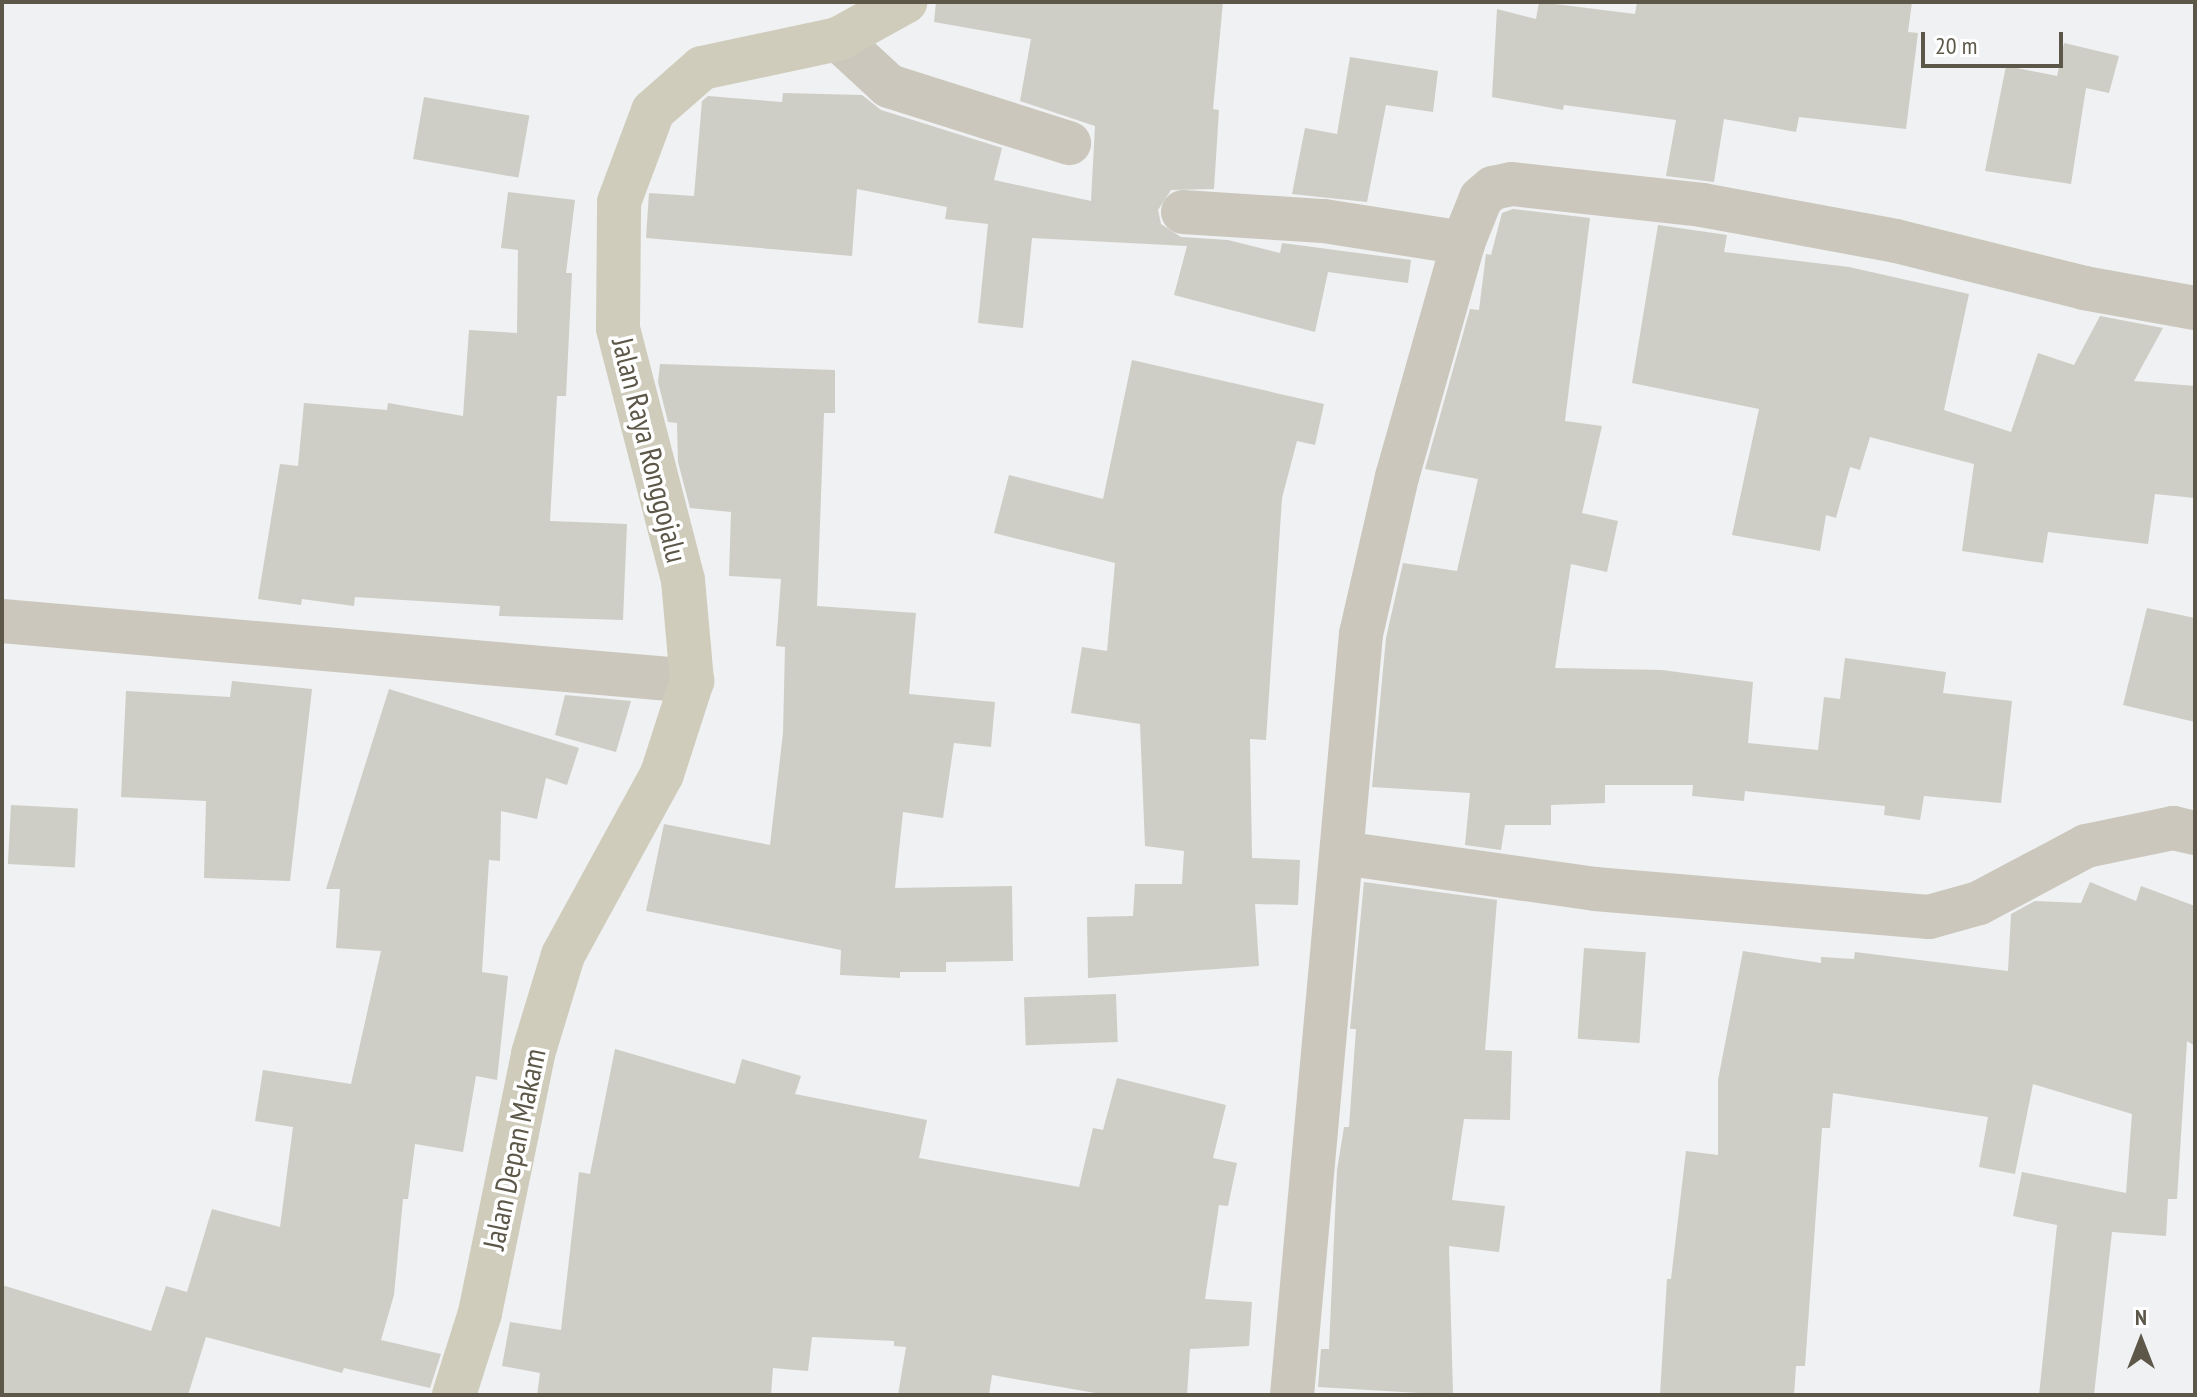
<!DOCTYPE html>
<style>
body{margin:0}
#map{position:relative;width:2197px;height:1397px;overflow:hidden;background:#eff1f2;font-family:"PT Sans Narrow",sans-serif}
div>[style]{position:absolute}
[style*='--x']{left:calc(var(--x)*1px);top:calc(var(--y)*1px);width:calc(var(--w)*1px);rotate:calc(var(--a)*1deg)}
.building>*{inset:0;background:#cecec6;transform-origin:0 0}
.street>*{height:44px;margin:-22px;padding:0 22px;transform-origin:22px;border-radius:22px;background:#cbc7bc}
.secondary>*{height:44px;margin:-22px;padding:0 22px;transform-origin:22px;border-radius:22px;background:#d0ccbc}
span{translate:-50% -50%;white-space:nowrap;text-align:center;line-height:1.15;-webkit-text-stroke:7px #fff;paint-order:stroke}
.street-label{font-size:30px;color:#5c5748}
.frame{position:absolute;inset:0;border:4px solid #5c5748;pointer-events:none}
.north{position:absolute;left:2101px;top:1301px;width:80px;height:80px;-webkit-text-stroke:6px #fff;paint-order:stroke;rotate:0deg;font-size:22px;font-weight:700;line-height:32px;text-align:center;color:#5c5748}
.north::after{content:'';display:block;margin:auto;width:28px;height:36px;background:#5c5748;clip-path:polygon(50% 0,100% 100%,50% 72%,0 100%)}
.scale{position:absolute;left:1921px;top:32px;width:142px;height:36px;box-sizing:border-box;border:4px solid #5c5748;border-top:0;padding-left:10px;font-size:24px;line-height:28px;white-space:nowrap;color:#5c5748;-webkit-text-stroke:6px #fff;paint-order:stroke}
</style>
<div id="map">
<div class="building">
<div style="clip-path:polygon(936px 2px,1223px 2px,1213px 109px,1219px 110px,1214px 189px,1171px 190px,1158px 210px,1161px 224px,1181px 237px,1228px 240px,1280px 253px,1282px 243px,1411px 260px,1408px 283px,1328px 272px,1315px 332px,1174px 295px,1187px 246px,1032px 238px,1023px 328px,978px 323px,988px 224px,945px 219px,947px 207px,857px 189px,852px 256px,646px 238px,649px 193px,694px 196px,702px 101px,708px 96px,782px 102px,783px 93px,862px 95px,881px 110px,1002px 148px,994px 180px,1091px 201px,1095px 126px,1020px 101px,1031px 39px,934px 22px)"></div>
<div style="clip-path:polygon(1539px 2px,1635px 14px,1637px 2px,1912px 2px,1908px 32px,1918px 33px,1906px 129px,1799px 117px,1796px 132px,1724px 119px,1714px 182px,1666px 176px,1676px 120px,1564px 105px,1563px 110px,1492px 97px,1497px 9px,1536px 19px)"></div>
<div style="clip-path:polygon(2064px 43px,2119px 56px,2109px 93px,2086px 88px,2071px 184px,1985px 171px,2006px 66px,2057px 76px)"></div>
<div style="clip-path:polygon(1350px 57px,1438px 71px,1433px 112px,1386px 105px,1367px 202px,1292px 194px,1305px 128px,1337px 134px)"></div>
<div style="left:424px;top:97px;width:107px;height:63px;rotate:10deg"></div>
<div style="clip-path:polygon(508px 192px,575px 200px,566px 273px,572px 273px,566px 396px,557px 396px,550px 521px,627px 524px,623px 620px,499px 616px,500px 606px,355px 597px,354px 606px,302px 599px,301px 605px,258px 599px,280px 464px,298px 466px,304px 403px,387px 410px,388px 403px,463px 416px,469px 330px,517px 333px,518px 250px,501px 248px)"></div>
<div style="clip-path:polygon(1513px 209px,1590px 218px,1565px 421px,1602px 426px,1582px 513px,1618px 521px,1607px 572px,1571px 564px,1555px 668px,1662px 670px,1753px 682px,1748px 743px,1818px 750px,1824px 697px,1840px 699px,1845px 658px,1946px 672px,1943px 693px,2012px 701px,2001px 803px,1924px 796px,1920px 820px,1884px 815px,1885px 806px,1745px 791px,1744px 801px,1692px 796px,1693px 785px,1605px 785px,1605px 803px,1551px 805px,1551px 825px,1505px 825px,1501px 850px,1465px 845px,1470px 793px,1372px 787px,1386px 638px,1403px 563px,1457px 571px,1478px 479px,1425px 469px,1470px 309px,1479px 310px,1486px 254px,1491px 255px,1502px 213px)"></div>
<div style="clip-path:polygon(1658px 225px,1727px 235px,1724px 252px,1849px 267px,1969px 294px,1944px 410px,2011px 432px,2038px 353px,2074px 365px,2100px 316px,2163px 328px,2134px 381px,2195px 386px,2195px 498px,2155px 494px,2148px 544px,2048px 532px,2043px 563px,1962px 551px,1974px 464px,1870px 437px,1860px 470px,1850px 467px,1836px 518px,1826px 515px,1820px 551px,1732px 535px,1759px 409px,1632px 383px)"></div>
<div style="clip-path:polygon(1132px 360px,1324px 404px,1315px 445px,1297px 441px,1282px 498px,1266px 740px,1250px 739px,1252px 858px,1300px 860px,1298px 905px,1255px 904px,1259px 966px,1088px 978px,1087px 917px,1133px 916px,1135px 884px,1182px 884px,1184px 851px,1145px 846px,1140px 724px,1071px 713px,1082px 647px,1107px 651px,1115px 563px,994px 533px,1009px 475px,1103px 499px)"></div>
<div style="clip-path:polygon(660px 364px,835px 370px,835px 413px,824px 413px,817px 606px,916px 613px,909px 694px,995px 702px,991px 747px,954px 743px,943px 818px,903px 812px,895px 888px,1012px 886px,1013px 961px,946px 962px,946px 972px,900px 972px,900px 978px,840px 975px,841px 950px,646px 911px,664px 824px,770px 845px,783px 733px,785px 647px,776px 646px,781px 579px,729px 576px,731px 512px,690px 508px,678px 462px,677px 423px,668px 422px,658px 382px)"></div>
<div style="clip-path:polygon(2147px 608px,2195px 618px,2195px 722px,2123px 705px)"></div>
<div style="clip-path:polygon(232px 681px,312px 689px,290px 881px,204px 878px,206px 801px,121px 797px,126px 691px,230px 697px)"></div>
<div style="clip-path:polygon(389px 689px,579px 748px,567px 785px,546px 778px,537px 819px,501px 811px,500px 861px,489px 860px,482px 972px,508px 976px,497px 1080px,476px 1076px,463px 1152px,415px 1144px,408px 1199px,403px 1199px,394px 1295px,381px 1340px,441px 1354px,430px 1388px,344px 1368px,342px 1373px,206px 1337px,188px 1395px,2px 1395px,2px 1285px,151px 1331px,166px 1286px,187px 1292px,212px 1209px,280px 1227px,293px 1127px,255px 1121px,263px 1070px,351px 1084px,381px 951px,336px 948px,340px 889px,326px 889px)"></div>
<div style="clip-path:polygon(565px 695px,631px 701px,616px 752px,555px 735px)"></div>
<div style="left:11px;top:805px;width:67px;height:59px;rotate:3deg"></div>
<div style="clip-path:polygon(1364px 882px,1497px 900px,1485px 1050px,1512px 1051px,1510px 1120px,1464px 1119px,1452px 1200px,1505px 1206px,1499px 1252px,1449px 1246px,1453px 1395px,1318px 1387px,1321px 1349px,1329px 1349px,1337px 1170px,1344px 1127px,1349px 1127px,1356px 1029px,1350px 1029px)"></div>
<div style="clip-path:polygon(2090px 882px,2136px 901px,2141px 886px,2195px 906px,2195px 1046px,2187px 1041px,2177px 1199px,2168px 1199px,2166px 1236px,2112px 1232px,2094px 1395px,2039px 1395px,2057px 1225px,2013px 1216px,2022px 1172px,2126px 1193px,2132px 1114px,2033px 1084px,2015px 1174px,1979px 1167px,1988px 1117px,1833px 1093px,1830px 1128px,1822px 1128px,1805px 1366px,1796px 1366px,1794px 1395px,1660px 1395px,1667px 1279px,1671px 1279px,1686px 1151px,1718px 1155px,1718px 1080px,1743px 951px,1821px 963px,1821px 957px,1854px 959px,1855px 952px,2008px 971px,2011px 914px,2035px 901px,2081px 903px)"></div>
<div style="left:1584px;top:948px;width:62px;height:91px;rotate:4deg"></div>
<div style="left:1116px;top:994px;width:48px;height:92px;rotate:88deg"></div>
<div style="clip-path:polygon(615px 1049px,735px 1084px,742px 1059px,801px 1076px,795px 1094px,927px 1120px,919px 1158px,1079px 1187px,1093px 1128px,1103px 1130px,1117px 1078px,1226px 1105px,1213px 1158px,1237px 1163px,1228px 1206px,1219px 1205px,1205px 1299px,1252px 1302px,1249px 1346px,1190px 1349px,1187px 1395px,1107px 1395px,992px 1375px,989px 1395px,898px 1395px,906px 1347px,894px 1346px,894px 1341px,812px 1337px,808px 1371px,773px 1368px,771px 1395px,537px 1395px,540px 1373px,502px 1366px,510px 1322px,561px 1330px,579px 1172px,590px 1174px)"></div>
</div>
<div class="street">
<div style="--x:838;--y:39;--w:69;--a:42.7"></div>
<div style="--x:889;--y:86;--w:189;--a:17.6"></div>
<div style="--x:1183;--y:212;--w:141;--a:3.7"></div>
<div style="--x:1324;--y:221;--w:141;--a:9"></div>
<div style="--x:2;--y:621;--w:693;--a:4.97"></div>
<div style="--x:1342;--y:853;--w:256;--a:8.1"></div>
<div style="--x:1595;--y:889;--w:335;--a:4.8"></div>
<div style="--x:1929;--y:917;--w:52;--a:-15.6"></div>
<div style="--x:1979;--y:903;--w:121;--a:-28"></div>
<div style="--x:2086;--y:846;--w:89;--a:-11.7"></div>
<div style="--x:2173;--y:828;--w:23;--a:13"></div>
<div style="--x:1292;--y:1395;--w:764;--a:-84.82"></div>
<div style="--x:1361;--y:634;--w:161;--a:-77.1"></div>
<div style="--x:1397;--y:477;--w:243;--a:-74.2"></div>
<div style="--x:1463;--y:243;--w:48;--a:-68.2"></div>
<div style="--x:1481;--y:198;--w:16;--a:-40"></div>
<div style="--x:1493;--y:188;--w:19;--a:-12"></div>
<div style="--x:1512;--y:184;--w:191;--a:6.3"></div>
<div style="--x:1702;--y:205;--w:197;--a:10.5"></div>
<div style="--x:1896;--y:241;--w:194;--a:14"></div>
<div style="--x:2084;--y:288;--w:113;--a:10.2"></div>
</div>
<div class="secondary">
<div style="--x:454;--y:1395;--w:86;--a:-72.4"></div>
<div style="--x:480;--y:1313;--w:264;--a:-78.4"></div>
<div style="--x:533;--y:1054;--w:103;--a:-73.1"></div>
<div style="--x:563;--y:955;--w:206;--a:-61.3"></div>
<div style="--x:662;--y:774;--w:98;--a:-72.1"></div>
<div style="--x:692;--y:681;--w:101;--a:-95.1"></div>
<div style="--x:683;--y:580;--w:260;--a:-104.5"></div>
<div style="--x:618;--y:328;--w:126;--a:-89.5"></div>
<div style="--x:619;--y:202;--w:97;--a:-69.5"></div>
<div style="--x:653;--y:111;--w:65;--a:-41.3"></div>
<div style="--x:702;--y:68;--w:139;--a:-12"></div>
<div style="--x:838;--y:39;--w:77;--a:-28.9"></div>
</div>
<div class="street-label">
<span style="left:650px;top:450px;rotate:76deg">Jalan Raya Ronggojalu</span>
<span style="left:514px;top:1149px;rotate:-78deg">Jalan Depan Makam</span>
</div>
<div class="frame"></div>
<div class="north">N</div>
<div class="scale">20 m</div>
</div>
